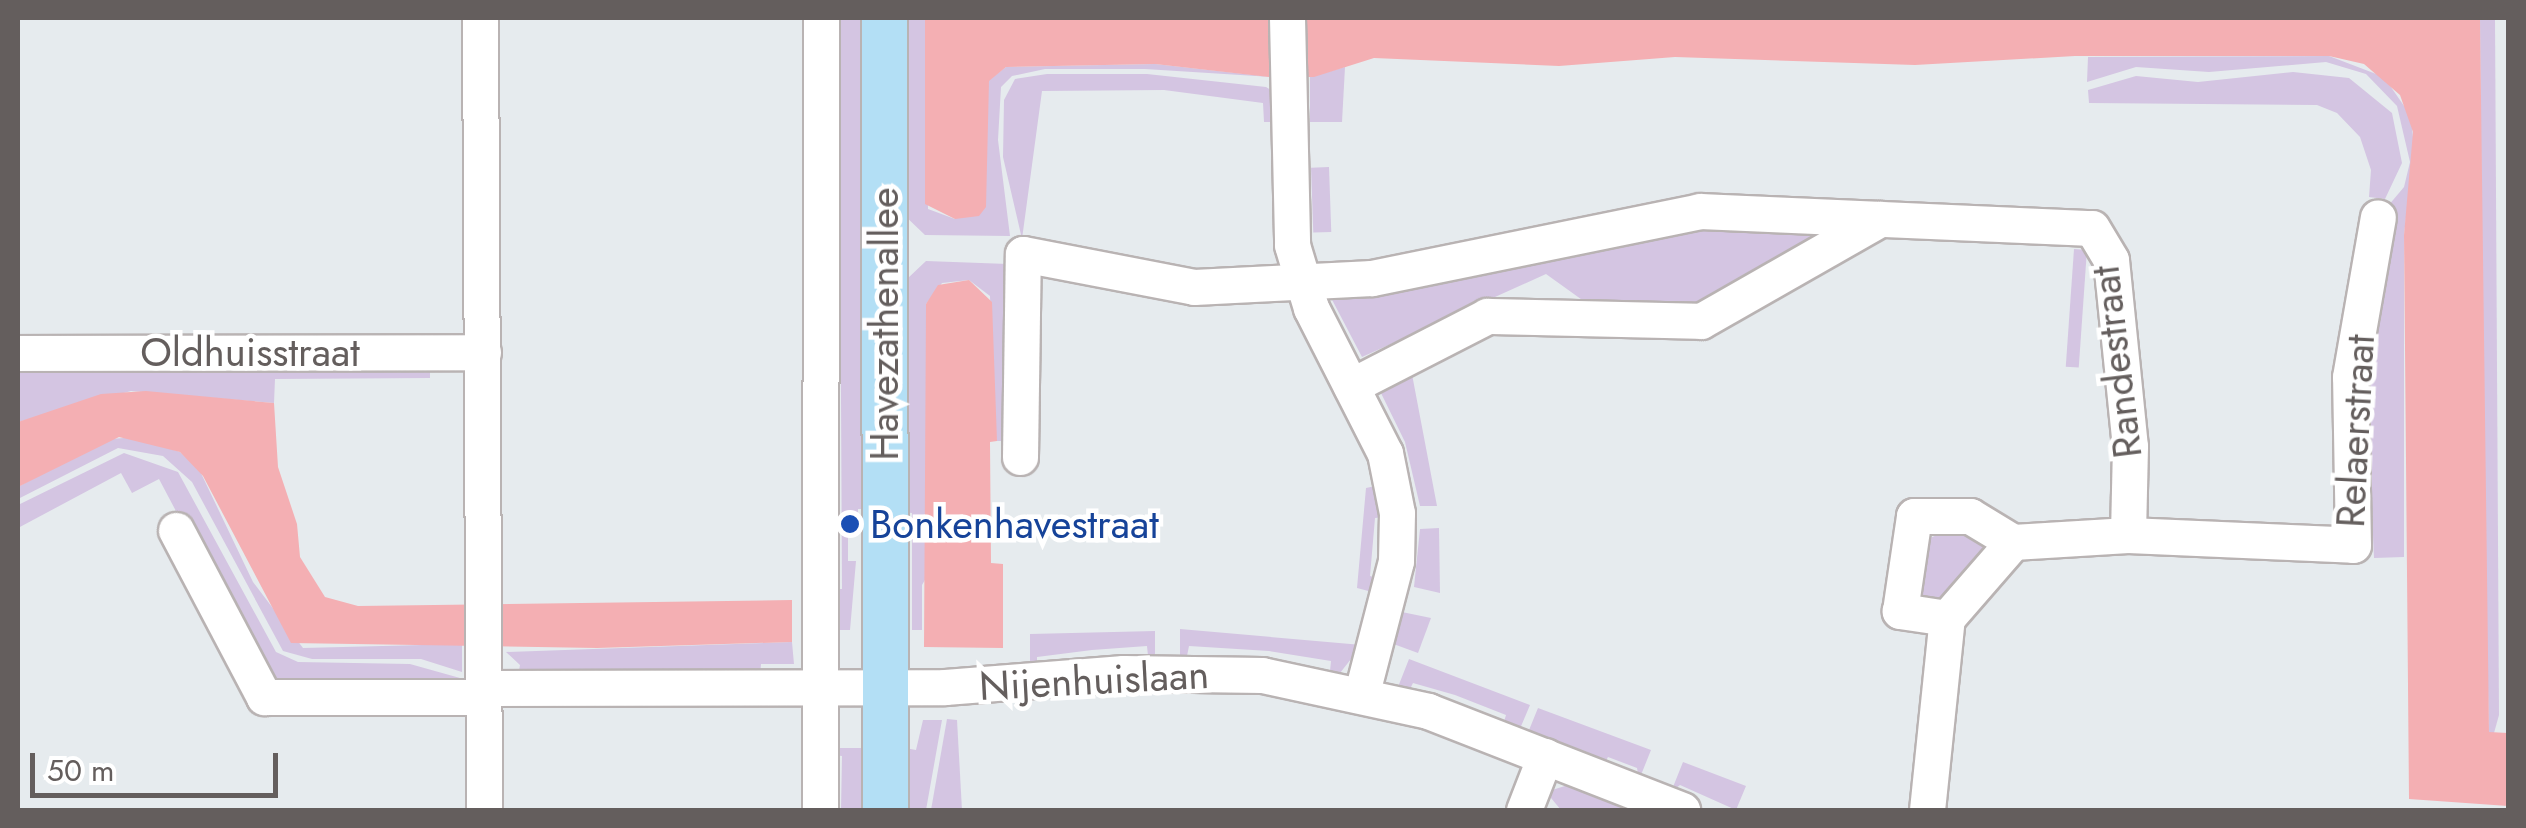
<!DOCTYPE html>
<style>
body{margin:0}
#map{position:relative;width:2526px;height:828px;overflow:hidden;background:#e6ebee;font-family:Jost,sans-serif}
div>[style]{position:absolute}
[style*='--x']{left:calc(var(--x)*1px);top:calc(var(--y)*1px);width:calc(var(--w)*1px);rotate:calc(var(--a)*1deg)}
.green>*{inset:0;background:#d4c5e2;transform-origin:0 0}
.water>*{inset:0;background:#f4afb3}
.roads{filter:drop-shadow(2px 0 #b9b3b3) drop-shadow(-2px 0 #b9b3b3) drop-shadow(0 2px #b9b3b3) drop-shadow(0 -2px #b9b3b3)}
.minor>*{height:35px;margin:-17.5px;padding:0 17.5px;transform-origin:17.5px;border-radius:17.5px;background:#fff}
.major>*{height:45px;margin:-22.5px;padding:0 22.5px;transform-origin:22.5px;border-radius:22.5px;background:#b3dff5}
.dots>*{width:28px;height:28px;translate:-50% -50%;box-sizing:border-box;border:5px solid #fff;border-radius:50%}
span{translate:-50% -50%;white-space:nowrap;text-align:center;line-height:1.15;-webkit-text-stroke:9px #fff;paint-order:stroke}
.street-label{font-size:40px;color:#645e5d}
.transit-label{font-size:40px;color:#164399}
.left{translate:0 -50%;text-align:left}
.frame{position:absolute;inset:0;border:20px solid #645e5d;pointer-events:none}
.scale{position:absolute;left:30px;top:753px;width:248px;height:45px;box-sizing:border-box;border:5px solid #645e5d;border-top:0;padding-left:12px;font-size:30px;line-height:35px;white-space:nowrap;color:#645e5d;-webkit-text-stroke:8px #fff;paint-order:stroke}
</style>
<div id="map">
<div class="green">
<div style="clip-path:polygon(839px 18px,867px 18px,869px 509px,858px 509px,858px 523px,848px 524px,848px 561px,856px 561px,850px 630px,833px 630px,832px 589px,842px 589px)"></div>
<div style="clip-path:polygon(899px 18px,925px 18px,928px 209px,955px 219px,989px 80px,1006px 67px,1155px 64px,1272px 77px,1145px 69px,1045px 69px,1012px 76px,1001px 87px,998px 140px,1010px 236px,925px 235px,902px 213px)"></div>
<div style="clip-path:polygon(2480px 18px,2495px 18px,2499px 715px,2494px 733px,2489px 733px,2484px 507px)"></div>
<div style="clip-path:polygon(2329px 56px,2384px 77px,2411px 116px,2414px 148px,2404px 235px,2404px 557px,2374px 558px,2366px 380px,2388px 206px,2404px 187px,2410px 162px,2397px 106px,2366px 74px,2326px 62px,2209px 72px,2136px 67px,2087px 82px,2088px 57px)"></div>
<div style="clip-path:polygon(1345px 67px,1342px 122px,1310px 122px,1310px 77px)"></div>
<div style="clip-path:polygon(2293px 72px,2349px 78px,2392px 113px,2402px 163px,2385px 199px,2369px 197px,2371px 170px,2360px 137px,2337px 113px,2317px 105px,2089px 103px,2088px 90px,2136px 76px,2198px 82px)"></div>
<div style="clip-path:polygon(1047px 74px,1147px 74px,1266px 87px,1274px 92px,1274px 122px,1264px 122px,1263px 103px,1164px 90px,1042px 91px,1022px 239px,1003px 157px,1004px 100px,1015px 79px)"></div>
<div style="left:1329px;top:167px;width:65px;height:18px;rotate:88deg"></div>
<div style="clip-path:polygon(1695px 225px,1817px 233px,1823px 246px,1697px 308px,1592px 307px,1546px 274px,1362px 357px,1328px 292px)"></div>
<div style="left:2074px;top:249px;width:13px;height:118px;rotate:4deg"></div>
<div style="clip-path:polygon(926px 261px,1008px 264px,1013px 441px,997px 441px,994px 430px,990px 296px,969px 280px,942px 283px,926px 304px,930px 571px,922px 585px,922px 630px,912px 630px,912px 513px,901px 512px,907px 279px)"></div>
<div style="clip-path:polygon(430px 363px,430px 378px,275px 379px,274px 403px,131px 391px,18px 422px,18px 365px)"></div>
<div style="clip-path:polygon(1411px 369px,1437px 506px,1420px 506px,1405px 442px,1379px 389px)"></div>
<div style="clip-path:polygon(136px 437px,180px 452px,199px 469px,253px 582px,303px 648px,462px 644px,462px 672px,421px 659px,312px 659px,283px 651px,192px 482px,163px 456px,118px 448px,18px 499px,18px 487px,53px 467px,111px 439px)"></div>
<div style="clip-path:polygon(124px 453px,178px 472px,276px 652px,298px 662px,410px 664px,460px 678px,277px 684px,260px 670px,159px 479px,132px 493px,121px 473px,18px 528px,18px 505px)"></div>
<div style="clip-path:polygon(1380px 485px,1386px 517px,1375px 518px,1370px 576px,1380px 579px,1376px 593px,1357px 588px,1366px 488px)"></div>
<div style="clip-path:polygon(1956px 527px,1982px 542px,1983px 553px,1947px 601px,1919px 603px,1917px 555px,1930px 538px)"></div>
<div style="clip-path:polygon(1439px 528px,1440px 593px,1414px 587px,1420px 529px)"></div>
<div style="clip-path:polygon(1397px 611px,1431px 618px,1418px 653px,1388px 642px)"></div>
<div style="clip-path:polygon(1180px 629px,1362px 645px,1340px 673px,1330px 671px,1331px 661px,1269px 651px,1189px 646px,1187px 656px,1180px 656px)"></div>
<div style="clip-path:polygon(1155px 631px,1155px 656px,1148px 656px,1147px 646px,1092px 650px,1037px 657px,1037px 667px,1030px 667px,1030px 634px)"></div>
<div style="clip-path:polygon(792px 642px,794px 664px,761px 664px,760px 676px,518px 676px,520px 665px,506px 652px)"></div>
<div style="clip-path:polygon(1409px 659px,1530px 705px,1519px 731px,1503px 725px,1506px 715px,1455px 695px,1413px 683px,1409px 691px,1398px 687px)"></div>
<div style="clip-path:polygon(1538px 708px,1651px 750px,1639px 780px,1637px 768px,1608px 757px,1603px 766px,1527px 735px)"></div>
<div style="clip-path:polygon(947px 719px,957px 720px,962px 810px,931px 810px)"></div>
<div style="clip-path:polygon(923px 720px,942px 720px,926px 810px,900px 810px,905px 748px,916px 750px)"></div>
<div style="clip-path:polygon(834px 748px,866px 748px,868px 810px,841px 810px,842px 756px,833px 755px)"></div>
<div style="clip-path:polygon(1683px 762px,1746px 786px,1736px 810px,1680px 785px,1671px 792px)"></div>
<div style="clip-path:polygon(1568px 785px,1574px 786px,1636px 810px,1561px 810px,1546px 792px)"></div>
</div>
<div class="water">
<div style="clip-path:polygon(925px 18px,2480px 18px,2489px 732px,2508px 733px,2508px 806px,2409px 799px,2404px 235px,2413px 132px,2400px 95px,2364px 64px,2329px 56px,2075px 56px,1915px 65px,1675px 57px,1559px 66px,1374px 58px,1314px 77px,1269px 77px,1155px 64px,1006px 67px,989px 81px,986px 207px,979px 216px,955px 219px,925px 204px)"></div>
<div style="clip-path:polygon(969px 280px,992px 302px,997px 441px,990px 442px,991px 563px,1003px 564px,1003px 648px,924px 647px,926px 304px,938px 285px)"></div>
<div style="clip-path:polygon(146px 391px,274px 403px,278px 467px,297px 524px,300px 557px,325px 597px,358px 606px,792px 600px,792px 642px,597px 648px,291px 643px,203px 476px,180px 452px,119px 437px,18px 487px,18px 422px,101px 394px)"></div>
</div>
<div class="roads">
<div class="minor">
<div style="--x:480;--y:18;--w:792;--a:89.71"></div>
<div style="--x:1287;--y:18;--w:227;--a:88.7"></div>
<div style="--x:1292;--y:245;--w:66;--a:73.2"></div>
<div style="--x:1311;--y:308;--w:163;--a:63"></div>
<div style="--x:1385;--y:453;--w:61;--a:78.7"></div>
<div style="--x:1397;--y:513;--w:48;--a:91.2"></div>
<div style="--x:1396;--y:561;--w:135;--a:104.5"></div>
<div style="--x:18;--y:353;--w:465;--a:-0.1"></div>
<div style="--x:1351;--y:386;--w:153;--a:-27.2"></div>
<div style="--x:1487;--y:316;--w:214;--a:1.3"></div>
<div style="--x:1701;--y:321;--w:206;--a:-29.7"></div>
<div style="--x:1020;--y:457;--w:203;--a:-89.2"></div>
<div style="--x:1023;--y:254;--w:174;--a:10.9"></div>
<div style="--x:1194;--y:287;--w:178;--a:-2.9"></div>
<div style="--x:1372;--y:278;--w:335;--a:-11.5"></div>
<div style="--x:1700;--y:211;--w:392;--a:2.5"></div>
<div style="--x:2092;--y:228;--w:37;--a:59"></div>
<div style="--x:2111;--y:260;--w:187;--a:84.2"></div>
<div style="--x:2130;--y:446;--w:89;--a:91.3"></div>
<div style="--x:176;--y:530;--w:189;--a:62.2"></div>
<div style="--x:264;--y:697;--w:220;--a:0"></div>
<div style="--x:1947;--y:618;--w:48;--a:-171.5"></div>
<div style="--x:1900;--y:611;--w:96;--a:-81.6"></div>
<div style="--x:1914;--y:516;--w:56;--a:0"></div>
<div style="--x:1970;--y:516;--w:50;--a:31.2"></div>
<div style="--x:484;--y:688;--w:461;--a:-0.1"></div>
<div style="--x:945;--y:687;--w:179;--a:-4.5"></div>
<div style="--x:1123;--y:673;--w:139;--a:0.8"></div>
<div style="--x:1262;--y:675;--w:170;--a:12.2"></div>
<div style="--x:1428;--y:711;--w:273;--a:21.3"></div>
<div style="--x:820;--y:810;--w:792;--a:-89.93"></div>
<div style="--x:1524;--y:810;--w:58;--a:-68.7"></div>
<div style="--x:1927;--y:810;--w:193;--a:-84.1"></div>
<div style="--x:1947;--y:618;--w:101;--a:-49"></div>
<div style="--x:2013;--y:542;--w:115;--a:-3.5"></div>
<div style="--x:2128;--y:535;--w:225;--a:2.5"></div>
<div style="--x:2353;--y:545;--w:168;--a:-91"></div>
<div style="--x:2350;--y:377;--w:162;--a:-80.1"></div>
</div>
<div class="major">
<div style="--x:884;--y:18;--w:792;--a:89.93"></div>
</div>
</div>
<div class="dots">
<div style="left:850px;top:524px;background:#1a4fb4"></div>
</div>
<div class="street-label">
<span style="left:884px;top:324px;rotate:-90deg">Havezathenallee</span>
<span style="left:250px;top:352px">Oldhuisstraat</span>
<span style="left:2116px;top:362px;rotate:-97deg">Randestraat</span>
<span style="left:2355px;top:431px;rotate:-87deg">Relaerstraat</span>
<span style="left:1094px;top:680px;rotate:-3deg">Nijenhuislaan</span>
</div>
<div class="transit-label">
<span class="left" style="left:870px;top:524px">Bonkenhavestraat</span>
</div>
<div class="frame"></div>
<div class="scale">50 m</div>
</div>
